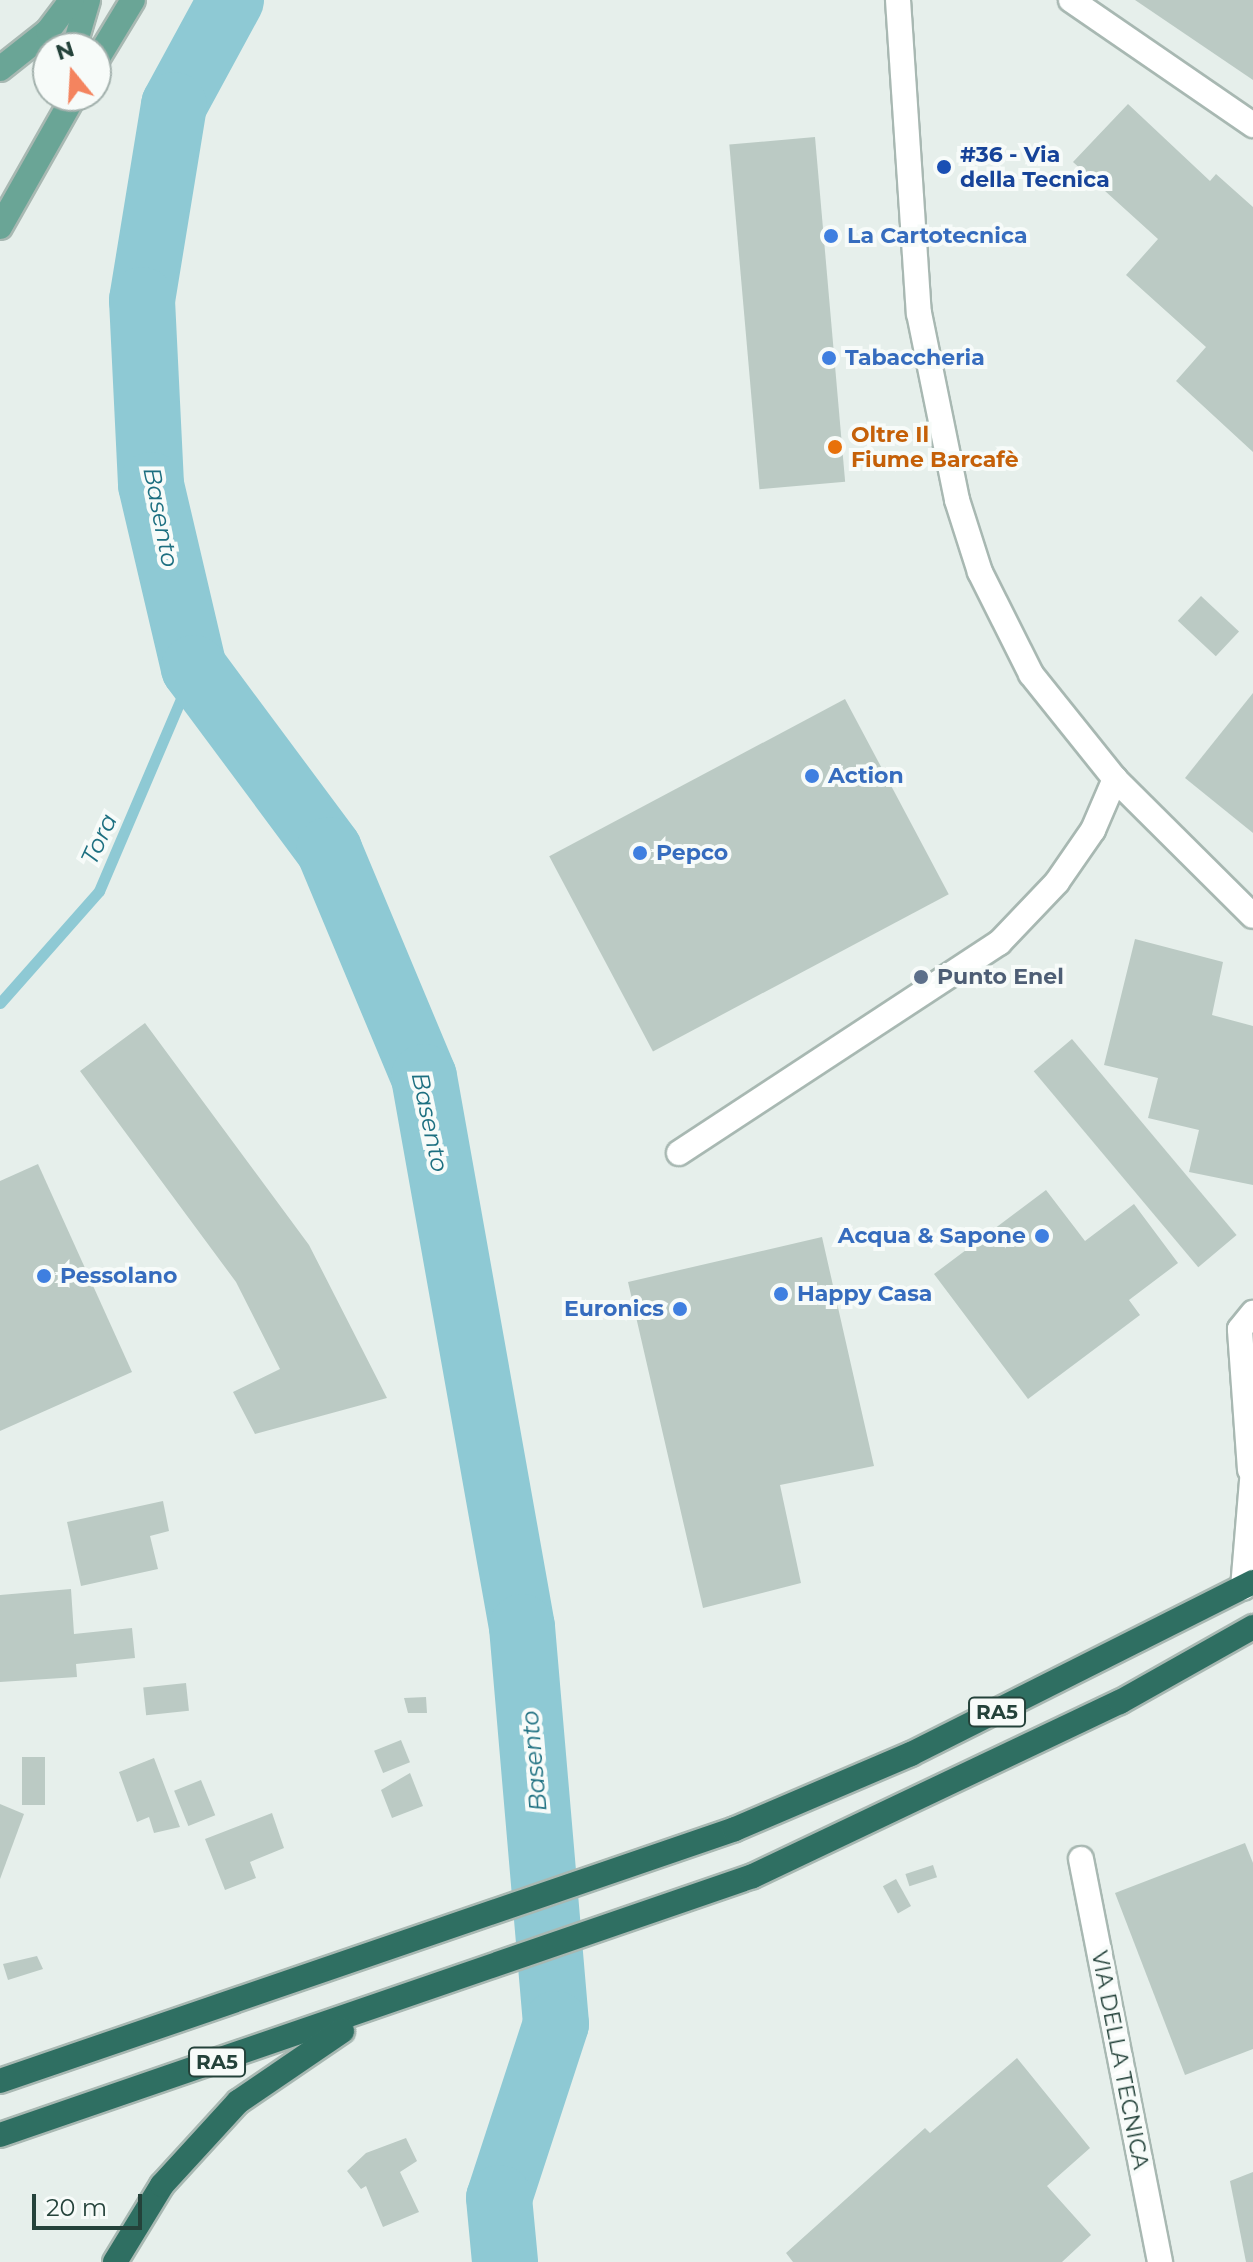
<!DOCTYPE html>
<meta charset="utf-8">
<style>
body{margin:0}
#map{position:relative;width:1253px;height:2262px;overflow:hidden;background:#e6efeb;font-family:Montserrat,sans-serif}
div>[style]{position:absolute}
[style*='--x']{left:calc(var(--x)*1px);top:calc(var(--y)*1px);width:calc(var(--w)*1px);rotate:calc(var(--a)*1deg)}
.stream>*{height:11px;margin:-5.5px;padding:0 5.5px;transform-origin:5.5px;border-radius:5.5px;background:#8ec9d4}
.river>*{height:66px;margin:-33px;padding:0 33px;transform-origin:33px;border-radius:33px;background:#8ec9d4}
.building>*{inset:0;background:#bbcac4;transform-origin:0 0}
.roads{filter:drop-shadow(2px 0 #a8b8b2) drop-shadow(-2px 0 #a8b8b2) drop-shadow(0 2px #a8b8b2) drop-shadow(0 -2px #a8b8b2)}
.minor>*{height:24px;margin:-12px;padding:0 12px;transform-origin:12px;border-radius:12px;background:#fff}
.major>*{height:24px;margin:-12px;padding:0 12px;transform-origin:12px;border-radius:12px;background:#6aa596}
.highway>*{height:24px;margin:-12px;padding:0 12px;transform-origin:12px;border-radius:12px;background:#2f6f62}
.dots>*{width:22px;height:22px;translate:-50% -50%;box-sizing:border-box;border:4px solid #f7fbf9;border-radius:50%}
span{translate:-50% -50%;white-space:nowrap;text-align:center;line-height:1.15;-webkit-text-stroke:8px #f7fbf9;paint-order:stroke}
.shield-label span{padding:2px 6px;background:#f7fbf9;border:2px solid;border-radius:6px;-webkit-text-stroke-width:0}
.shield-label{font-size:20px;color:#24423a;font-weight:700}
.transit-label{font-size:22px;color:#164399;font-weight:700}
.left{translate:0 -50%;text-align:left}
.shop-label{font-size:22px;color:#366cbe;font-weight:700}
.right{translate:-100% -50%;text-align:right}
.food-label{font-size:22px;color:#c56008;font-weight:700}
.service-label{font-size:22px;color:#4e5e75;font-weight:700}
.street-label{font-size:22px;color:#24423a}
.water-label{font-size:24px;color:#1c6f80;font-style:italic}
.north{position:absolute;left:32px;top:32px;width:80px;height:80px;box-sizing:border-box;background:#f7fbf9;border:2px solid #a3b1ad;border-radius:50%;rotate:342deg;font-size:22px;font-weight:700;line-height:32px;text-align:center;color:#24423a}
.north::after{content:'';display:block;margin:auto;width:28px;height:36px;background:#f4845f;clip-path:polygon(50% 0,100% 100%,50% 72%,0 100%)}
.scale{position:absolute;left:32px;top:2194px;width:110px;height:36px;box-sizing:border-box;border:4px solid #24423a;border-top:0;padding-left:10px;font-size:24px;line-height:28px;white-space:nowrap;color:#24423a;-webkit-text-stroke:6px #f7fbf9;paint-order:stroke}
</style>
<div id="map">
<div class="stream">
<div style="--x:0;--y:1003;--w:149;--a:-48.5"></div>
<div style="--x:99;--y:891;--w:242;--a:-66.9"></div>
</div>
<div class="river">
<div style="--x:231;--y:0;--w:119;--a:118.5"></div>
<div style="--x:174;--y:105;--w:198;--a:99.3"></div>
<div style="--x:142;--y:300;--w:185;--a:87.2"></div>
<div style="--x:151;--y:485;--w:188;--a:76.8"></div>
<div style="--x:194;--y:668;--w:227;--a:53.4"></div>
<div style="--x:329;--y:850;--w:246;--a:67.3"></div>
<div style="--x:424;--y:1077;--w:559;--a:79.9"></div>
<div style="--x:522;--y:1627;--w:398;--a:85.1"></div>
<div style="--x:556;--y:2024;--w:183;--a:108.1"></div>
<div style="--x:499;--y:2198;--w:64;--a:84.6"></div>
</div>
<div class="building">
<div style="clip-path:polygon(1135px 0,1253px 0,1253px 80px)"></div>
<div style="clip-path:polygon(1128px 104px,1210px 181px,1216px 174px,1253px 207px,1253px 452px,1176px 381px,1206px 347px,1126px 275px,1158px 239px,1073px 162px)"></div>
<div style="left:815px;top:137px;width:346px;height:86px;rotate:85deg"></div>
<div style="left:1201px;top:596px;width:52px;height:34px;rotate:43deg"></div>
<div style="clip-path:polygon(1253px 693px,1253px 833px,1185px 778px)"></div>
<div style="left:845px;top:699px;width:221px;height:335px;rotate:62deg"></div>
<div style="clip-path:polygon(1135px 939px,1223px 962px,1212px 1015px,1253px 1026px,1253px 1185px,1189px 1172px,1199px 1130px,1148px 1118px,1158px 1078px,1104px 1065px)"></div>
<div style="clip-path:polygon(145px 1023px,309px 1245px,387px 1398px,255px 1434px,233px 1392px,280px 1369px,236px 1282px,80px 1071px)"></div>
<div style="left:1072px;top:1039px;width:256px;height:50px;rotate:50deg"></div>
<div style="clip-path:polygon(38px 1164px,132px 1372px,0 1431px,0 1181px)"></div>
<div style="clip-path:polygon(1046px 1190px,1085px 1241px,1134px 1204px,1178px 1263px,1129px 1300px,1140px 1315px,1028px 1399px,934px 1274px)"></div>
<div style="clip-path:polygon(822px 1237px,874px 1466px,780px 1485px,801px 1583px,703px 1608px,628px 1282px)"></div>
<div style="clip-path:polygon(163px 1501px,169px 1531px,150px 1536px,158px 1569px,81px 1586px,67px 1522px)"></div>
<div style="clip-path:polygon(71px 1589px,74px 1634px,132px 1628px,135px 1658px,76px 1664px,77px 1677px,0 1682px,0 1595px)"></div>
<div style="left:186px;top:1683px;width:28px;height:43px;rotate:84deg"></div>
<div style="clip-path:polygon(426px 1697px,427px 1713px,408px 1713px,404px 1698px)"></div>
<div style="left:401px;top:1740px;width:24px;height:29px;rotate:68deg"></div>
<div style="left:22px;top:1757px;width:23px;height:48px"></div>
<div style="clip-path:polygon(154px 1758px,180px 1827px,154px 1833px,149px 1817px,137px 1822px,119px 1772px)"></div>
<div style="clip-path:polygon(410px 1773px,423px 1806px,392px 1818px,381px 1790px)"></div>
<div style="left:201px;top:1780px;width:38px;height:29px;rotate:68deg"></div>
<div style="clip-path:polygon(0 1804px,24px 1814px,0 1879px)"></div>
<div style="clip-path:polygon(272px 1813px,284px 1848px,250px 1862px,256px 1878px,225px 1890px,205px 1839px)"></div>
<div style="clip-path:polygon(1245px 1843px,1253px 1863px,1253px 2049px,1185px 2075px,1115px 1893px)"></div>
<div style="left:933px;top:1865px;width:13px;height:29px;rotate:72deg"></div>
<div style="left:896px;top:1879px;width:31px;height:15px;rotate:61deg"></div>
<div style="clip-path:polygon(37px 1956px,43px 1969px,8px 1980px,3px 1964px)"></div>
<div style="clip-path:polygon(1017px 2058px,1090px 2148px,1047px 2186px,1091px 2235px,1062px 2262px,793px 2262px,786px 2253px,925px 2128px,930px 2133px)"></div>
<div style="clip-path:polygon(406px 2138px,417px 2161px,400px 2172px,419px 2212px,383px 2227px,366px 2186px,361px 2189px,347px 2171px,366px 2153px)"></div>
<div style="clip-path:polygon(1253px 2172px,1253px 2262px,1246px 2262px,1230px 2181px)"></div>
</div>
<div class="roads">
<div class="minor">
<div style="--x:898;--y:0;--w:314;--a:86.2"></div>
<div style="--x:919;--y:313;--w:191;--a:78.5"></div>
<div style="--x:957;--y:500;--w:76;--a:72.3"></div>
<div style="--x:980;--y:572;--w:114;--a:63.4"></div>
<div style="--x:1031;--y:674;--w:134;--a:51.3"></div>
<div style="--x:1115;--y:779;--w:194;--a:44.8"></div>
<div style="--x:1071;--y:0;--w:221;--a:34.5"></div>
<div style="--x:679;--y:1153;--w:383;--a:-33.3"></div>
<div style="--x:999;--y:943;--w:84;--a:-46.4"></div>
<div style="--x:1057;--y:882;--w:63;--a:-55.3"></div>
<div style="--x:1093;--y:830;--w:56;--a:-66.7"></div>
<div style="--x:1250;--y:1470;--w:141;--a:-94.1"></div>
<div style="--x:1240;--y:1329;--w:21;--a:-51"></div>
<div style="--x:1243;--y:1588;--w:120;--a:-85.2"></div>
<div style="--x:1081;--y:1859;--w:411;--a:78.9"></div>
</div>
<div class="major">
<div style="--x:74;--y:48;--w:50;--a:-73.7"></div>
<div style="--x:96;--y:61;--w:71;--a:-58.8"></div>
<div style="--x:0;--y:69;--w:61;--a:-38.4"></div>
<div style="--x:48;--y:31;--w:39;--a:-53"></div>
<div style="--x:0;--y:227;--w:150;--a:-60.5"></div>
</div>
<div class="highway">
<div style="--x:0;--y:2081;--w:777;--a:-18.92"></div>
<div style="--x:735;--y:1829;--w:191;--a:-23.1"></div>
<div style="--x:911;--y:1754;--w:383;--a:-26.7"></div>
<div style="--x:0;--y:2135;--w:796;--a:-18.98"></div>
<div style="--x:753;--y:1876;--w:406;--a:-25.4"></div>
<div style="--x:1120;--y:1702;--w:153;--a:-29.4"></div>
<div style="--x:115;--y:2262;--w:90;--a:-58.6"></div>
<div style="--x:162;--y:2185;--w:113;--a:-47.5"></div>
<div style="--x:238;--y:2102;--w:126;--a:-34.3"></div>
</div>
</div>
<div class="dots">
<div style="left:944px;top:167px;background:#1a4fb4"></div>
<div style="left:831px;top:236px;background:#3f7fe0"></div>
<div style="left:829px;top:358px;background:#3f7fe0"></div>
<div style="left:835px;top:447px;background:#e8710a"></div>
<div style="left:812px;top:776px;background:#3f7fe0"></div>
<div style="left:640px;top:853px;background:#3f7fe0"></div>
<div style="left:921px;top:977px;background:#5c6f8a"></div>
<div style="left:1042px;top:1236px;background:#3f7fe0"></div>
<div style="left:44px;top:1276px;background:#3f7fe0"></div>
<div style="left:781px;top:1294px;background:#3f7fe0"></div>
<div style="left:680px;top:1309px;background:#3f7fe0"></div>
</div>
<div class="shield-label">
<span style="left:997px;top:1712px">RA5</span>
<span style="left:217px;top:2062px">RA5</span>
</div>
<div class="transit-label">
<span class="left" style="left:960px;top:167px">#36 - Via<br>della Tecnica</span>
</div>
<div class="shop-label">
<span class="left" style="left:847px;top:236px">La Cartotecnica</span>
<span class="left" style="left:845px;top:358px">Tabaccheria</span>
<span class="left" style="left:828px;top:776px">Action</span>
<span class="left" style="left:656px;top:853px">Pepco</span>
<span class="right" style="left:1026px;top:1236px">Acqua &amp; Sapone</span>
<span class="left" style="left:60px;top:1276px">Pessolano</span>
<span class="left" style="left:797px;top:1294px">Happy Casa</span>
<span class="right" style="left:664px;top:1309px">Euronics</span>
</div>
<div class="food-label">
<span class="left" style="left:851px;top:447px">Oltre Il<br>Fiume Barcafè</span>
</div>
<div class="service-label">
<span class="left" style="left:937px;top:977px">Punto Enel</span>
</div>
<div class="street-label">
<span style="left:1120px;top:2060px;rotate:79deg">VIA DELLA TECNICA</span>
</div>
<div class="water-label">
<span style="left:161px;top:517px;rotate:79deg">Basento</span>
<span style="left:99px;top:839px;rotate:-65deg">Tora</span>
<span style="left:430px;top:1122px;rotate:78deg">Basento</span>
<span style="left:534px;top:1761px;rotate:-95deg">Basento</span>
</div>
<div class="north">N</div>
<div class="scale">20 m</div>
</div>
